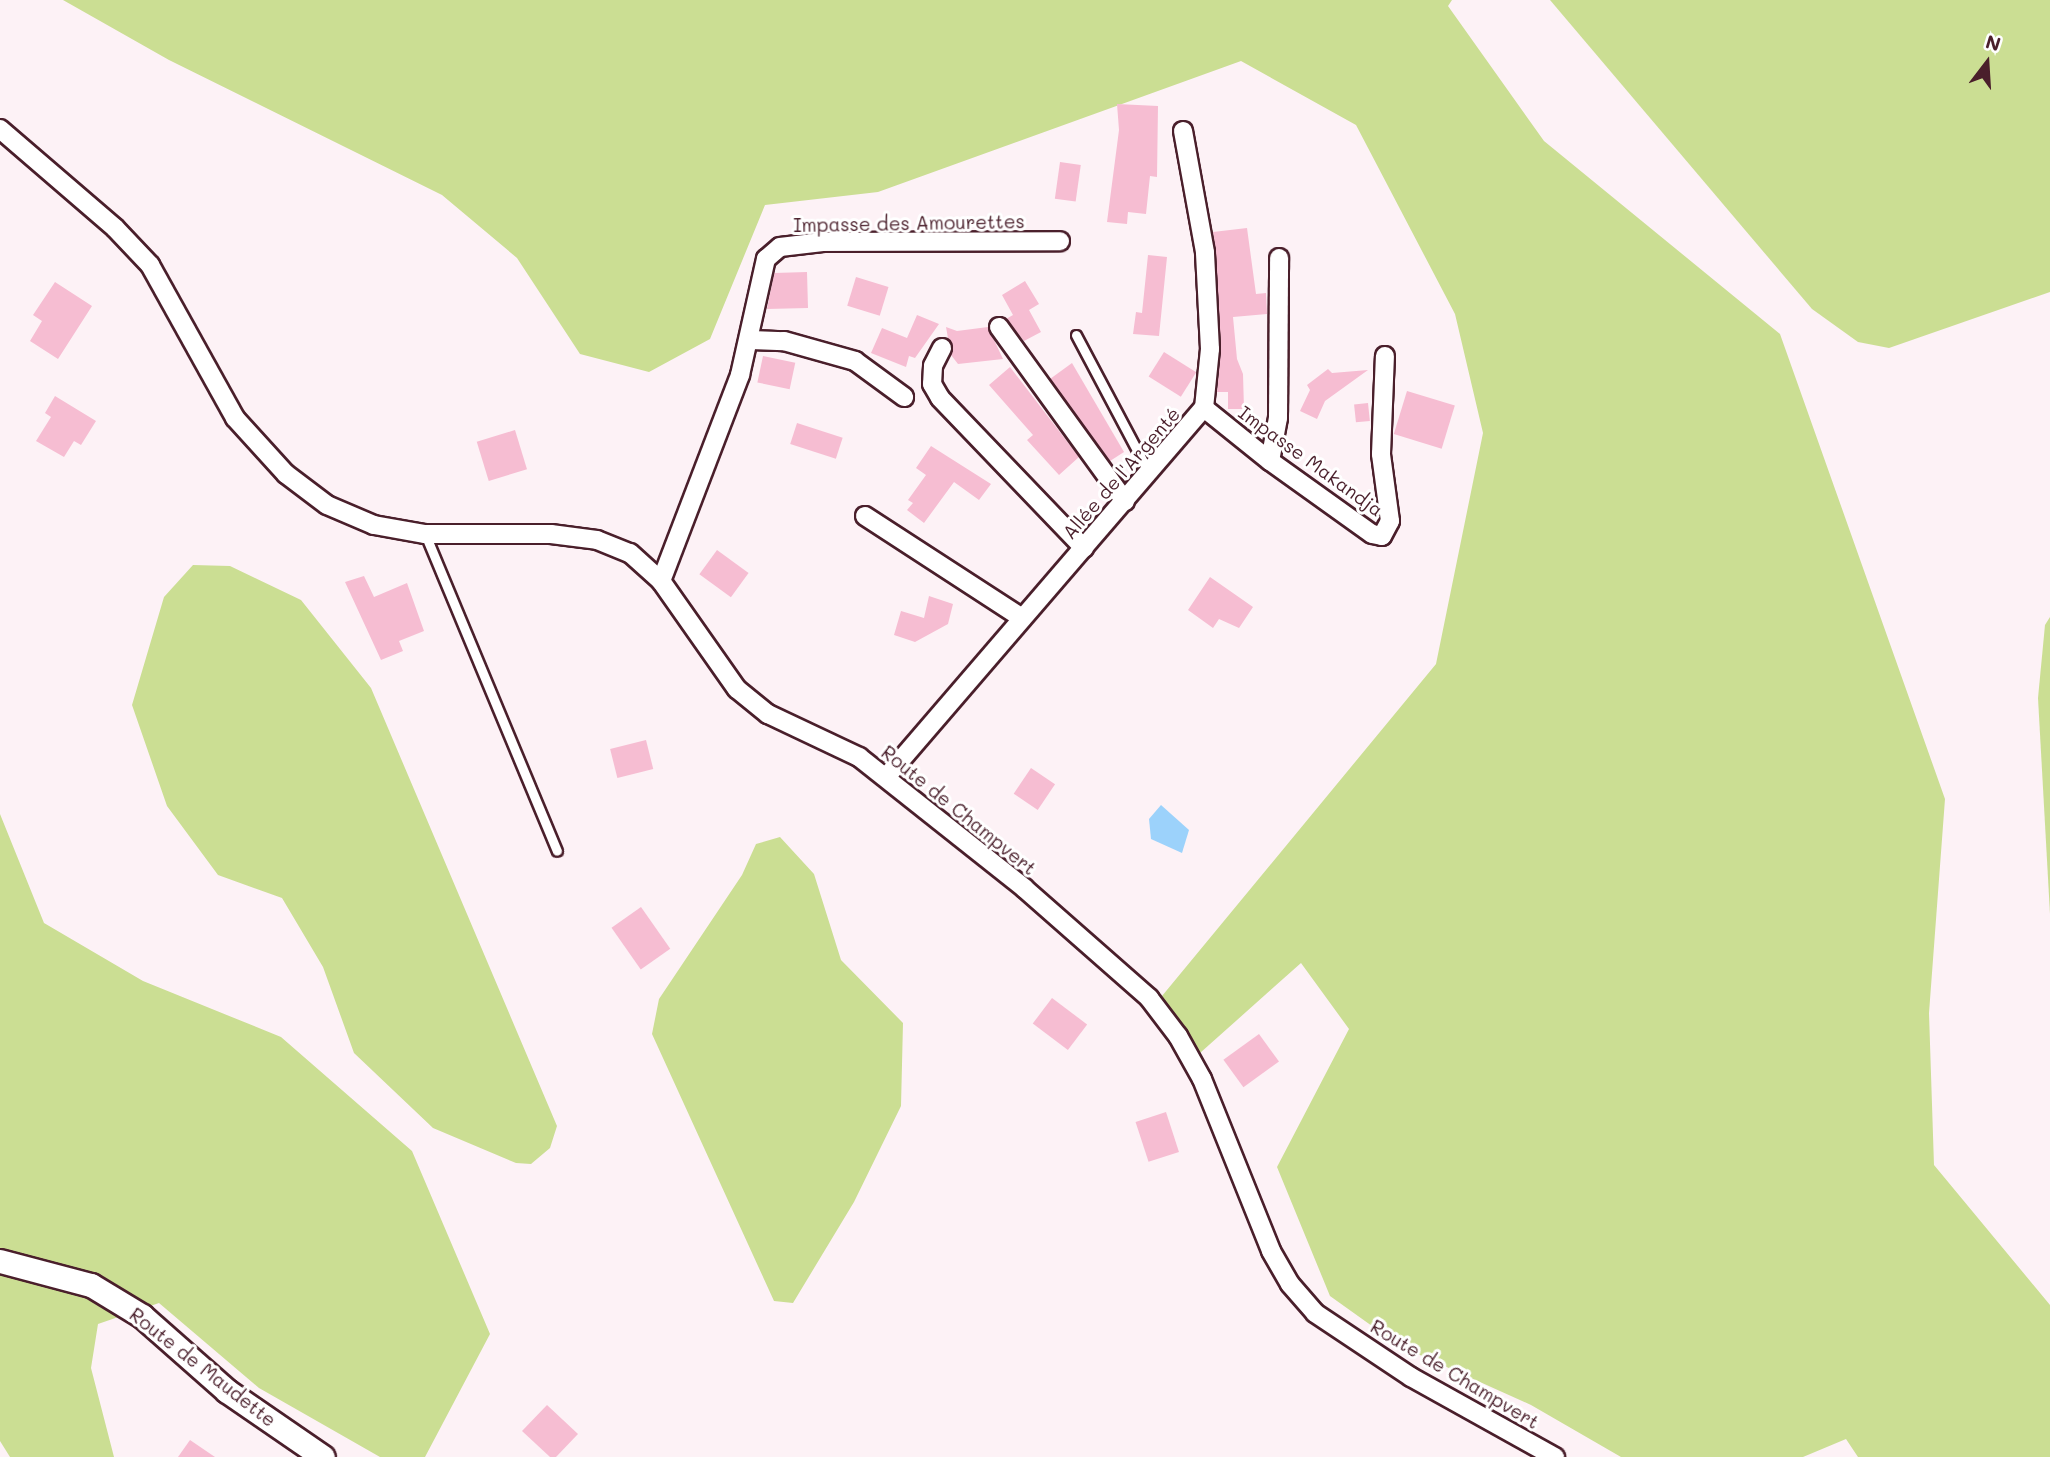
<!DOCTYPE html>
<meta charset="utf-8">
<style>
body{margin:0}
#map{position:relative;width:2050px;height:1457px;overflow:hidden;background:#fdf2f6;font-family:Mali,sans-serif}
div>[style]{position:absolute}
[style*='--x']{left:calc(var(--x)*1px);top:calc(var(--y)*1px);width:calc(var(--w)*1px);rotate:calc(var(--a)*1deg)}
.green>*{inset:0;background:#cbde93}
.water>*{inset:0;background:#9cd2fb}
.building>*{inset:0;background:#f6bdd2;transform-origin:0 0}
.roads{filter:drop-shadow(2px 0 #4a1f2b) drop-shadow(-2px 0 #4a1f2b) drop-shadow(0 2px #4a1f2b) drop-shadow(0 -2px #4a1f2b)}
.service>*{height:9px;margin:-4.5px;padding:0 4.5px;transform-origin:4.5px;border-radius:4.5px;background:#fff}
.minor>*{height:18px;margin:-9px;padding:0 9px;transform-origin:9px;border-radius:9px;background:#fff}
.tertiary>*{height:23px;margin:-11.5px;padding:0 11.5px;transform-origin:11.5px;border-radius:11.5px;background:#fff}
span{translate:-50% -50%;white-space:nowrap;text-align:center;line-height:1.15;-webkit-text-stroke:6px #fff;paint-order:stroke}
.street-label{font-size:19px;color:#4a1f2b}
.north{position:absolute;left:1952px;top:28px;width:70px;height:70px;-webkit-text-stroke:5px #fff;paint-order:stroke;rotate:17deg;font-size:19px;font-weight:700;line-height:28px;text-align:center;color:#4a1f2b}
.north::after{content:'';display:block;margin:auto;width:24px;height:32px;background:#4a1f2b;clip-path:polygon(50% 0,100% 100%,50% 72%,0 100%)}
</style>
<div id="map">
<div class="green">
<div style="clip-path:polygon(63px 0,1452px 0,1448px 6px,1544px 141px,1780px 334px,1945px 799px,1929px 1013px,1934px 1165px,2050px 1305px,2050px 1457px,1858px 1457px,1846px 1439px,1803px 1457px,1621px 1457px,1531px 1405px,1400px 1346px,1330px 1296px,1277px 1167px,1349px 1029px,1301px 963px,1200px 1053px,1162px 996px,1436px 664px,1483px 433px,1455px 314px,1356px 125px,1241px 61px,878px 192px,765px 205px,710px 339px,649px 372px,580px 354px,517px 258px,442px 195px,169px 60px)"></div>
<div style="clip-path:polygon(1550px 0,2050px 0,2050px 292px,1889px 348px,1858px 342px,1812px 309px)"></div>
<div style="clip-path:polygon(193px 565px,230px 566px,301px 600px,371px 688px,557px 1126px,550px 1148px,531px 1164px,516px 1163px,433px 1128px,354px 1053px,323px 967px,282px 898px,218px 875px,167px 806px,132px 705px,164px 597px)"></div>
<div style="clip-path:polygon(2050px 617px,2050px 914px,2038px 698px,2045px 625px)"></div>
<div style="clip-path:polygon(0 814px,44px 923px,143px 981px,281px 1037px,412px 1151px,490px 1334px,425px 1457px,380px 1457px,259px 1388px,159px 1303px,98px 1324px,91px 1368px,114px 1457px,10px 1457px,0 1441px)"></div>
<div style="clip-path:polygon(780px 837px,814px 874px,841px 960px,903px 1023px,901px 1106px,854px 1202px,793px 1303px,774px 1301px,652px 1034px,659px 999px,742px 875px,756px 844px)"></div>
</div>
<div class="water">
<div style="clip-path:polygon(1161px 805px,1189px 830px,1182px 853px,1151px 839px,1149px 819px)"></div>
</div>
<div class="building">
<div style="clip-path:polygon(1117px 104px,1158px 106px,1157px 177px,1150px 176px,1146px 214px,1128px 212px,1127px 224px,1107px 222px,1119px 130px)"></div>
<div style="left:1060px;top:162px;width:21px;height:37px;rotate:8deg"></div>
<div style="clip-path:polygon(1247px 228px,1256px 294px,1266px 293px,1267px 314px,1233px 317px,1237px 359px,1243px 374px,1244px 409px,1228px 409px,1228px 392px,1217px 392px,1221px 348px,1213px 232px)"></div>
<div style="clip-path:polygon(1148px 255px,1167px 257px,1159px 336px,1133px 334px,1136px 312px,1142px 313px)"></div>
<div style="clip-path:polygon(807px 272px,808px 308px,767px 309px,774px 273px)"></div>
<div style="left:856px;top:277px;width:34px;height:30px;rotate:17deg"></div>
<div style="clip-path:polygon(1025px 281px,1039px 304px,1029px 310px,1041px 332px,1024px 341px,1006px 319px,1013px 315px,1002px 295px)"></div>
<div style="clip-path:polygon(55px 282px,92px 306px,58px 359px,30px 341px,42px 321px,33px 315px)"></div>
<div style="clip-path:polygon(917px 315px,939px 324px,915px 358px,909px 356px,906px 367px,871px 353px,882px 328px,907px 338px)"></div>
<div style="clip-path:polygon(946px 327px,957px 331px,988px 327px,1003px 359px,958px 364px,951px 355px)"></div>
<div style="left:1164px;top:352px;width:38px;height:29px;rotate:32deg"></div>
<div style="left:763px;top:356px;width:33px;height:27px;rotate:12deg"></div>
<div style="clip-path:polygon(1072px 363px,1124px 452px,1110px 461px,1050px 379px)"></div>
<div style="clip-path:polygon(1010px 367px,1079px 457px,1059px 475px,1027px 440px,1033px 435px,989px 385px)"></div>
<div style="clip-path:polygon(1328px 369px,1332px 373px,1368px 370px,1325px 401px,1317px 419px,1300px 411px,1310px 390px,1307px 385px)"></div>
<div style="left:1407px;top:391px;width:50px;height:45px;rotate:17deg"></div>
<div style="clip-path:polygon(55px 396px,96px 421px,81px 445px,74px 441px,64px 457px,36px 441px,51px 417px,45px 413px)"></div>
<div style="left:1368px;top:403px;width:18px;height:14px;rotate:84deg"></div>
<div style="left:797px;top:423px;width:48px;height:22px;rotate:18deg"></div>
<div style="left:515px;top:430px;width:41px;height:40px;rotate:73deg"></div>
<div style="clip-path:polygon(931px 446px,991px 484px,979px 500px,954px 482px,924px 523px,907px 510px,913px 503px,908px 500px,926px 475px,916px 468px)"></div>
<div style="left:717px;top:550px;width:39px;height:30px;rotate:36deg"></div>
<div style="clip-path:polygon(364px 576px,374px 597px,407px 583px,424px 631px,399px 641px,403px 651px,381px 660px,345px 582px)"></div>
<div style="clip-path:polygon(1210px 577px,1253px 607px,1239px 628px,1219px 619px,1213px 628px,1188px 610px)"></div>
<div style="clip-path:polygon(929px 596px,953px 604px,948px 624px,915px 642px,894px 635px,901px 611px,924px 618px)"></div>
<div style="left:646px;top:740px;width:30px;height:37px;rotate:76deg"></div>
<div style="left:1031px;top:768px;width:29px;height:31px;rotate:34deg"></div>
<div style="left:641px;top:907px;width:51px;height:36px;rotate:55deg"></div>
<div style="left:1052px;top:998px;width:44px;height:32px;rotate:37deg"></div>
<div style="left:1259px;top:1034px;width:34px;height:44px;rotate:54deg"></div>
<div style="left:1166px;top:1112px;width:42px;height:32px;rotate:72deg"></div>
<div style="clip-path:polygon(547px 1405px,578px 1434px,556px 1457px,550px 1457px,522px 1431px)"></div>
<div style="clip-path:polygon(190px 1440px,215px 1457px,178px 1457px)"></div>
</div>
<div class="roads">
<div class="service">
<div style="--x:1076;--y:335;--w:156;--a:62.1"></div>
<div style="--x:425;--y:534;--w:343;--a:67.4"></div>
</div>
<div class="minor">
<div style="--x:0;--y:129;--w:152;--a:40.7"></div>
<div style="--x:115;--y:228;--w:51;--a:46.6"></div>
<div style="--x:150;--y:265;--w:175;--a:60.9"></div>
<div style="--x:235;--y:418;--w:76;--a:47.7"></div>
<div style="--x:286;--y:474;--w:51;--a:37.1"></div>
<div style="--x:327;--y:505;--w:51;--a:23.1"></div>
<div style="--x:374;--y:525;--w:52;--a:10"></div>
<div style="--x:425;--y:534;--w:126;--a:0"></div>
<div style="--x:551;--y:534;--w:46;--a:7.4"></div>
<div style="--x:597;--y:540;--w:35;--a:22"></div>
<div style="--x:630;--y:553;--w:42;--a:42.1"></div>
<div style="--x:661;--y:581;--w:132;--a:54.9"></div>
<div style="--x:737;--y:689;--w:40;--a:39"></div>
<div style="--x:768;--y:714;--w:101;--a:25.3"></div>
<div style="--x:859;--y:757;--w:211;--a:38.4"></div>
<div style="--x:1024;--y:888;--w:167;--a:41.3"></div>
<div style="--x:1149;--y:998;--w:48;--a:52.7"></div>
<div style="--x:1178;--y:1036;--w:49;--a:60.8"></div>
<div style="--x:1202;--y:1079;--w:185;--a:68.1"></div>
<div style="--x:1271;--y:1251;--w:38;--a:60"></div>
<div style="--x:1290;--y:1284;--w:38;--a:49"></div>
<div style="--x:1315;--y:1313;--w:115;--a:33.7"></div>
<div style="--x:1411;--y:1377;--w:165;--a:29.1"></div>
<div style="--x:999;--y:327;--w:215;--a:54.1"></div>
<div style="--x:751;--y:340;--w:33;--a:2"></div>
<div style="--x:784;--y:341;--w:74;--a:15.7"></div>
<div style="--x:855;--y:361;--w:61;--a:36.3"></div>
<div style="--x:942;--y:348;--w:20;--a:117"></div>
<div style="--x:933;--y:366;--w:18;--a:93"></div>
<div style="--x:932;--y:384;--w:16;--a:60"></div>
<div style="--x:940;--y:398;--w:208;--a:46.2"></div>
<div style="--x:1204;--y:408;--w:85;--a:38.8"></div>
<div style="--x:1270;--y:461;--w:125;--a:35.6"></div>
<div style="--x:1372;--y:534;--w:10;--a:11"></div>
<div style="--x:1382;--y:536;--w:17;--a:-62"></div>
<div style="--x:1390;--y:521;--w:68;--a:-97.7"></div>
<div style="--x:1381;--y:454;--w:98;--a:-87.7"></div>
<div style="--x:1270;--y:461;--w:44;--a:-79.5"></div>
<div style="--x:1278;--y:418;--w:160;--a:-89.6"></div>
<div style="--x:865;--y:516;--w:187;--a:33"></div>
<div style="--x:661;--y:581;--w:221;--a:-69"></div>
<div style="--x:740;--y:375;--w:119;--a:-77.4"></div>
<div style="--x:766;--y:259;--w:18;--a:-41"></div>
<div style="--x:780;--y:247;--w:43;--a:-6.6"></div>
<div style="--x:823;--y:242;--w:237;--a:-0.2"></div>
<div style="--x:887;--y:776;--w:486;--a:-49.3"></div>
<div style="--x:1204;--y:408;--w:59;--a:-84.2"></div>
<div style="--x:1210;--y:349;--w:97;--a:-93"></div>
<div style="--x:1205;--y:252;--w:123;--a:-100.3"></div>
</div>
<div class="tertiary">
<div style="--x:0;--y:1261;--w:94;--a:14.8"></div>
<div style="--x:91;--y:1285;--w:60;--a:31.3"></div>
<div style="--x:142;--y:1316;--w:113;--a:41.4"></div>
<div style="--x:227;--y:1391;--w:116;--a:34.5"></div>
</div>
</div>
<div class="street-label">
<span style="left:909px;top:223px;rotate:-1deg">Impasse des Amourettes</span>
<span style="left:1311px;top:461px;rotate:36deg">Impasse Makandja</span>
<span style="left:1121px;top:473px;rotate:-49deg">Allée de l'Argenté</span>
<span style="left:959px;top:810px;rotate:39deg">Route de Champvert</span>
<span style="left:203px;top:1367px;rotate:38deg">Route de Maudette</span>
<span style="left:1455px;top:1374px;rotate:31deg">Route de Champvert</span>
</div>
<div class="north">N</div>
</div>
